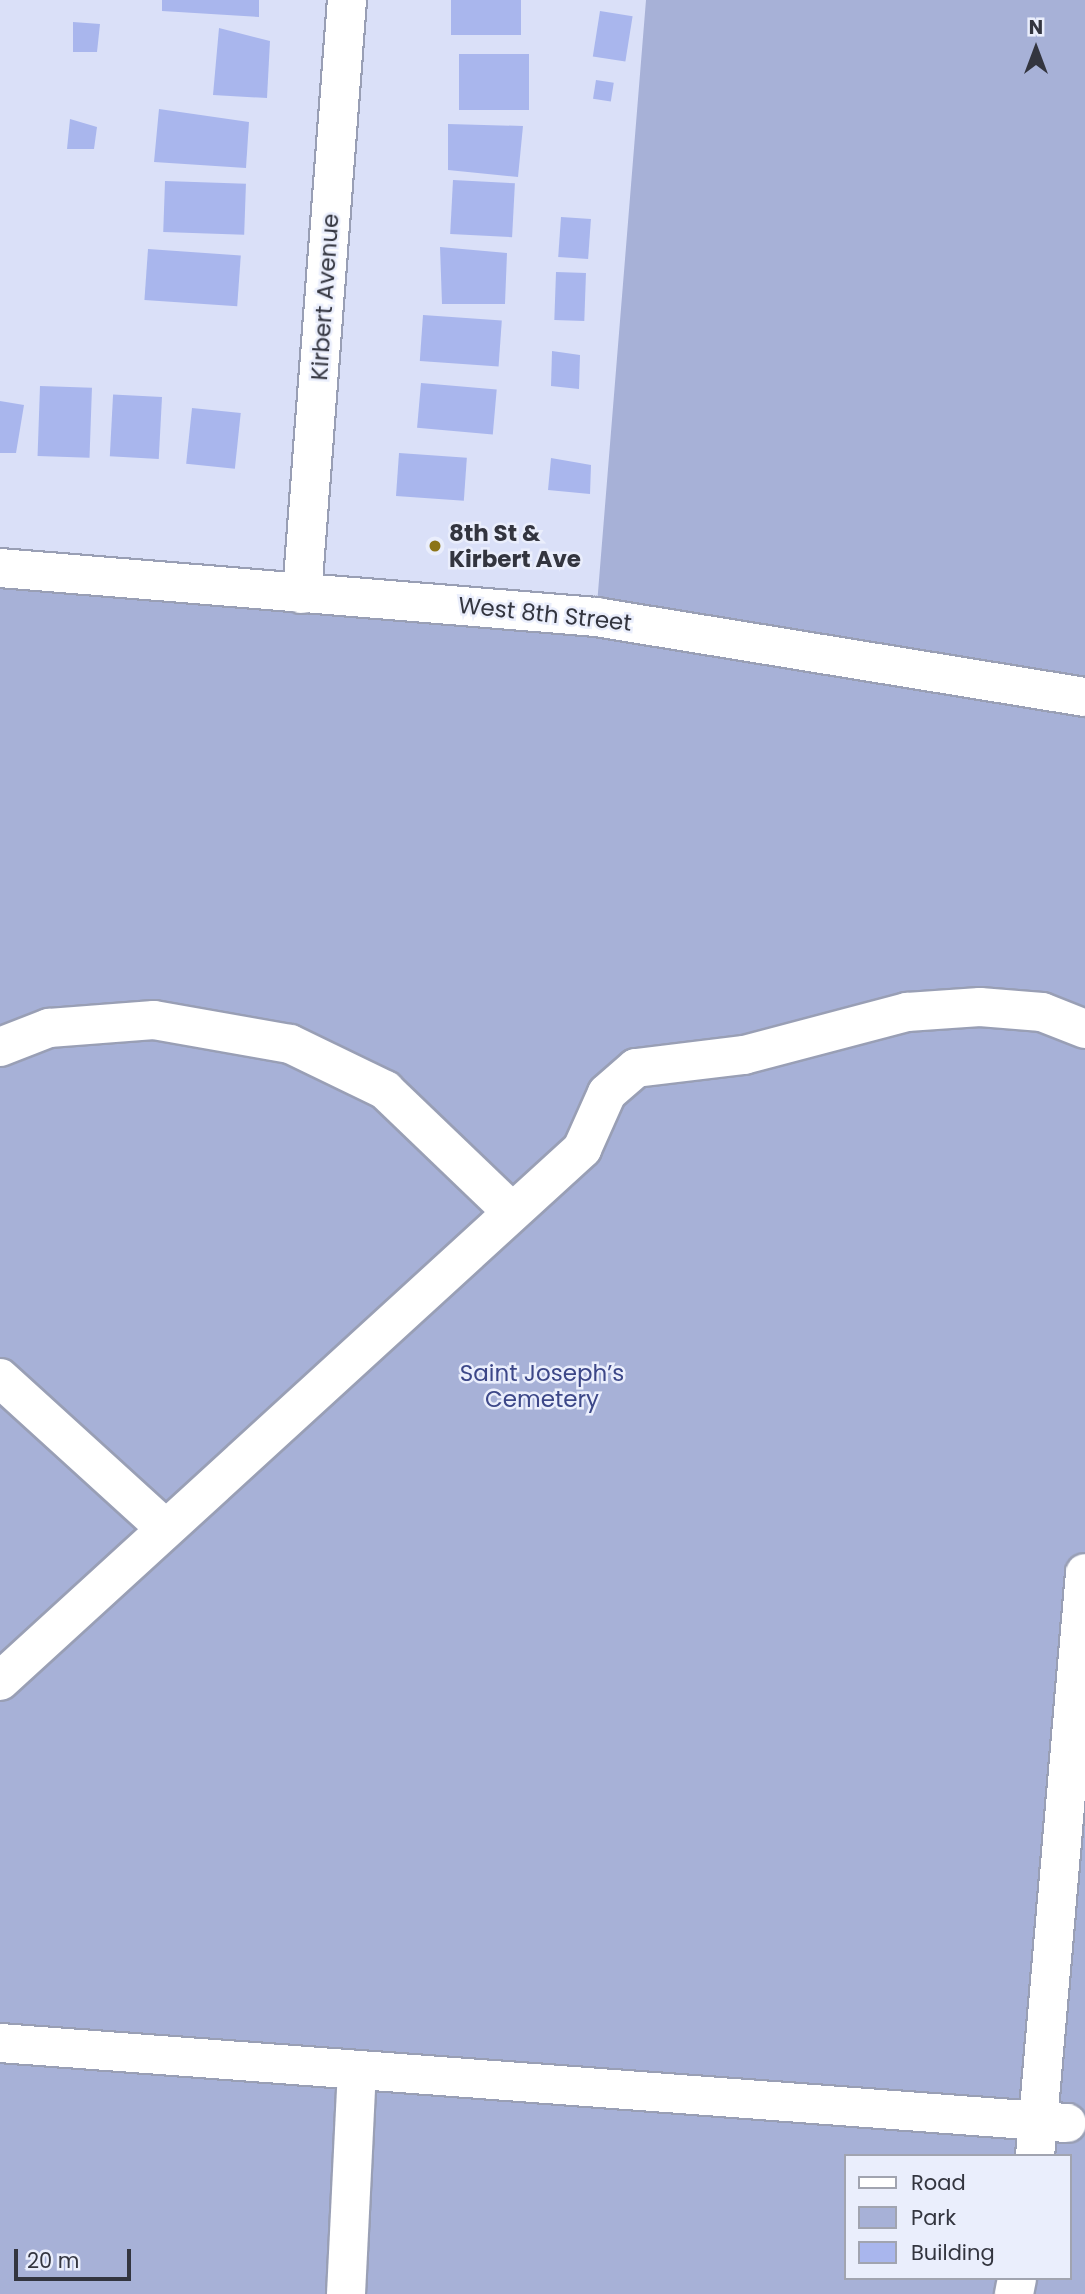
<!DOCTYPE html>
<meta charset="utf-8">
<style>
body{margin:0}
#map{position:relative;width:1085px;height:2294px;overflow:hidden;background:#dae0f8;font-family:Poppins,sans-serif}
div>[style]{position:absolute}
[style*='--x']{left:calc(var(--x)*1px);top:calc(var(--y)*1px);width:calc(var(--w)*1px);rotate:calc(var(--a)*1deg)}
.green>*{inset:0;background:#a7b1d7}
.building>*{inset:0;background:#a9b6ed;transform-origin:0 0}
.roads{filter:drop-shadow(2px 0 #999fb5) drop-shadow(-2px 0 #999fb5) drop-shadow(0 2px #999fb5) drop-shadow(0 -2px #999fb5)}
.minor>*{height:38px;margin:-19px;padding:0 19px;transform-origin:19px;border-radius:19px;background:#fff}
.dots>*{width:19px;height:19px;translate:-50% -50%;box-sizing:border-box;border:4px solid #eaeefc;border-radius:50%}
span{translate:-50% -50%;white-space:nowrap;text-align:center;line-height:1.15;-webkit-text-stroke:5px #eaeefc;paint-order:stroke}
.street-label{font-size:23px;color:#33353f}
.poi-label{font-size:23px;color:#33353f;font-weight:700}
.left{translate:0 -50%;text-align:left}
.park-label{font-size:23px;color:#3c4788}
.legend{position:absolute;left:844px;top:2154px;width:228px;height:126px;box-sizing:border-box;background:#eaeefc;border:2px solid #a1a4b0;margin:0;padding:9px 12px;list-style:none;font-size:21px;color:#33353f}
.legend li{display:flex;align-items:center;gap:14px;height:35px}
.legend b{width:35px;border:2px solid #a1a4b0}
.north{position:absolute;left:1001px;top:14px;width:70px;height:70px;-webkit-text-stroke:5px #eaeefc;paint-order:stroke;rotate:0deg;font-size:19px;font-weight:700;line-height:28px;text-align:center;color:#33353f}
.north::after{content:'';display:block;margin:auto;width:24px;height:32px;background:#33353f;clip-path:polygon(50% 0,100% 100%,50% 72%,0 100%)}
.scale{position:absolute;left:14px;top:2249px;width:117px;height:32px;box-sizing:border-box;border:4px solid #33353f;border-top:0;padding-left:9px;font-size:21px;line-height:24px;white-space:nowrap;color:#33353f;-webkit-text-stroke:5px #eaeefc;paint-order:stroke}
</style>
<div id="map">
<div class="green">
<div style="clip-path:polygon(evenodd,646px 0,1085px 0,1085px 2294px,0 2294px,0 568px,596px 617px,646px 0,845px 2156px,1069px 2156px,1069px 2278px,845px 2278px,845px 2156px)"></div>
</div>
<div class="building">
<div style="clip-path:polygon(162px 0,259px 0,259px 17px,162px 11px)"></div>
<div style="left:451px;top:0;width:70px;height:35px"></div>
<div style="left:600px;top:11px;width:33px;height:46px;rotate:9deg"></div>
<div style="clip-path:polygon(73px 22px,100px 24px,97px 52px,73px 52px)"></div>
<div style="clip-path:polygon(219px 28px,270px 41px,267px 98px,213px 95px)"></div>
<div style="left:459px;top:54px;width:70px;height:56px"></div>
<div style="left:596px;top:80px;width:18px;height:19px;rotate:9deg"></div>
<div style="clip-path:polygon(159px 109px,249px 122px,246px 168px,154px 162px)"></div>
<div style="clip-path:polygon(70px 119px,97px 127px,94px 149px,67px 149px)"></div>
<div style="clip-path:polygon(448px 124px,523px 126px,518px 177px,448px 170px)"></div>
<div style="left:453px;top:180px;width:62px;height:54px;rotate:3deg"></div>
<div style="left:165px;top:181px;width:81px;height:51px;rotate:2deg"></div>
<div style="left:561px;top:217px;width:30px;height:40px;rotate:4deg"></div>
<div style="clip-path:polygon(440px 247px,507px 253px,505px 304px,442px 304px)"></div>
<div style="left:148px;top:249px;width:93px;height:51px;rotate:4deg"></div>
<div style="left:556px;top:272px;width:30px;height:48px;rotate:2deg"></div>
<div style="left:423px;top:315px;width:79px;height:46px;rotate:4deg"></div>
<div style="clip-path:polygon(552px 351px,580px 355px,579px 389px,551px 386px)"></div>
<div style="left:421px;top:383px;width:76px;height:45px;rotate:5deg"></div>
<div style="left:40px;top:386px;width:52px;height:70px;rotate:2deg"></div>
<div style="left:162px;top:397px;width:62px;height:49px;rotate:93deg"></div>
<div style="clip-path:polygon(0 401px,24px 405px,16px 453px,0 453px)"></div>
<div style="left:192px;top:408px;width:49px;height:56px;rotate:6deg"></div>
<div style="left:399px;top:453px;width:68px;height:43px;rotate:4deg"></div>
<div style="clip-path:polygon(551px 458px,591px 465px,590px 494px,548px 490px)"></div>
</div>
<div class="roads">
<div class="minor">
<div style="--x:0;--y:568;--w:598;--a:4.7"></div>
<div style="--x:596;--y:617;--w:496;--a:9.3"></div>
<div style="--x:302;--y:594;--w:596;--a:-85.67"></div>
<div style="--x:0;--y:1047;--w:53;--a:-21.2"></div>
<div style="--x:49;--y:1028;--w:105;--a:-4.4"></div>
<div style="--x:154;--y:1020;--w:138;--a:10"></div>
<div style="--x:290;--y:1044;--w:106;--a:25.8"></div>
<div style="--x:385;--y:1090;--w:176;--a:43.8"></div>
<div style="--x:0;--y:1378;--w:224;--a:42.3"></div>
<div style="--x:0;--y:1681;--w:789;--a:-42.43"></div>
<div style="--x:582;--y:1149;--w:61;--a:-65.9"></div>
<div style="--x:607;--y:1093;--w:38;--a:-41"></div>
<div style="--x:636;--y:1068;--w:109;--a:-6.9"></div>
<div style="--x:744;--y:1055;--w:169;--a:-14.8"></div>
<div style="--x:907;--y:1012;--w:73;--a:-3.9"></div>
<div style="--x:980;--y:1007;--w:62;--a:4.6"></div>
<div style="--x:1042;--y:1012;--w:46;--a:21.6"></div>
<div style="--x:0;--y:2043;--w:1070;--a:4.29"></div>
<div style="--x:1035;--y:2156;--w:585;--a:-85.1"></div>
<div style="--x:346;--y:2294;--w:223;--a:-87.2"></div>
<div style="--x:1014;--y:2294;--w:16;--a:-79"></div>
</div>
</div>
<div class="dots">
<div style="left:435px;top:546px;background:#8c7418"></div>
</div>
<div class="street-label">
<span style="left:325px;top:297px;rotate:-86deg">Kirbert Avenue</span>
<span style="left:545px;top:614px;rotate:6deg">West 8th Street</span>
</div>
<div class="poi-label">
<span class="left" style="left:449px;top:546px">8th St &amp;<br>Kirbert Ave</span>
</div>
<div class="park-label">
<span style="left:542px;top:1386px">Saint Joseph’s<br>Cemetery</span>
</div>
<ul class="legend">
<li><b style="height:9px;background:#fff"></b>Road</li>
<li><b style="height:19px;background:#a7b1d7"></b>Park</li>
<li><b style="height:19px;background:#a9b6ed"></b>Building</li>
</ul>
<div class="north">N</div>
<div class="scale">20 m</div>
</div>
